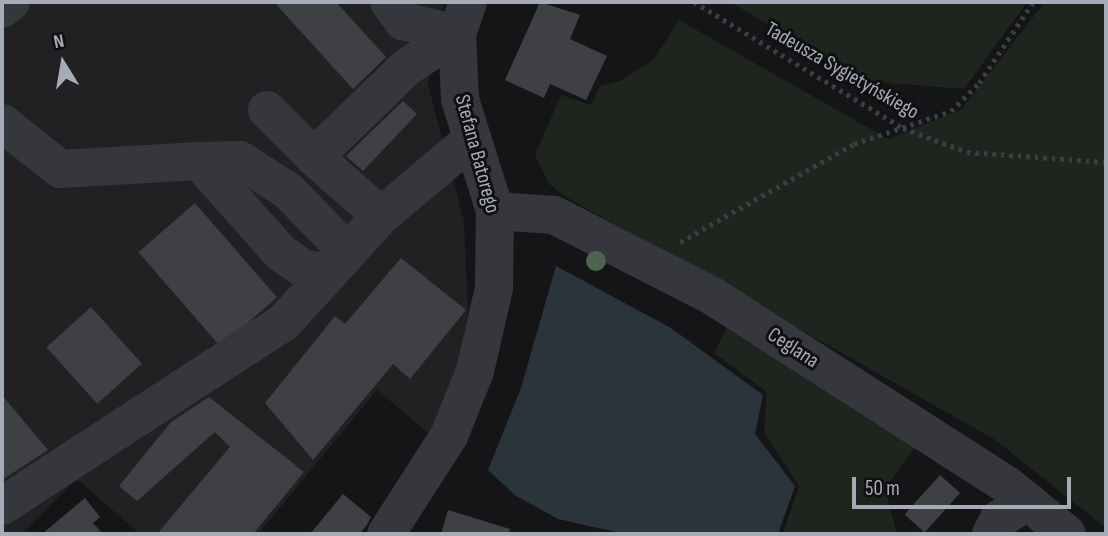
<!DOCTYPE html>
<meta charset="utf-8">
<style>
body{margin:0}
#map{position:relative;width:1108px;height:536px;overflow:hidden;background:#151517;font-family:"Sofia Sans Condensed",sans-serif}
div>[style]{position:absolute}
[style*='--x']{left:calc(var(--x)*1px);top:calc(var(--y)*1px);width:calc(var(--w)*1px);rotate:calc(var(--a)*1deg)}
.built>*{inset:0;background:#212124}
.green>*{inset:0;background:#1d251e}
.water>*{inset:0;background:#2a343b}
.building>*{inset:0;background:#3f4044;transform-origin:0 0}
.path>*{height:4.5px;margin-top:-2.25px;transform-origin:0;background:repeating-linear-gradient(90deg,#3c3e43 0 3.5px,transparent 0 8.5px)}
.minor>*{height:38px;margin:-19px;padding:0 19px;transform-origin:19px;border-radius:19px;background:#36373c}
.trees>*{width:20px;height:20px;margin:-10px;border-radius:50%;background:#4e6350}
span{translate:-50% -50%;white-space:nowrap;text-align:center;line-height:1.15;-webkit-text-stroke:6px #101012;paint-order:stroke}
.street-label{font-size:21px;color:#a6acb7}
.frame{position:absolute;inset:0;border:4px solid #a6acb7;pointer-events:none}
.north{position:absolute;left:28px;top:28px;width:70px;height:70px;-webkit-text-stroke:5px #101012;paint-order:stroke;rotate:349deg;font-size:19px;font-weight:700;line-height:28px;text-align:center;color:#a6acb7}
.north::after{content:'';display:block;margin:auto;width:24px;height:32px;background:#a6acb7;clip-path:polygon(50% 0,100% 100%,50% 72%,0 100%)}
.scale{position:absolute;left:852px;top:477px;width:219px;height:32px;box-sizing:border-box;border:4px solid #a6acb7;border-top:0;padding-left:9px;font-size:21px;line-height:24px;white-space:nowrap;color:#a6acb7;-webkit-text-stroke:5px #101012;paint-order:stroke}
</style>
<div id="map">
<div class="built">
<div style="clip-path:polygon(2px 2px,445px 2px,428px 85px,464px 221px,468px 312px,456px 377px,432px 436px,377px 390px,258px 534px,140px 534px,77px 479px,21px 534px,2px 534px)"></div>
</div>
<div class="green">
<div style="clip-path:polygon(730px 2px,1027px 2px,964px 89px,864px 81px)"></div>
<div style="clip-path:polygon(1045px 2px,1106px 2px,1106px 528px,994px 439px,568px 198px,549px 184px,535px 155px,561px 95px,591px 105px,600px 86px,620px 81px,654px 59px,679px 20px,888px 139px,961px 110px)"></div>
<div style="clip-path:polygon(731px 320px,915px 447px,885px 488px,897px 534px,783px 534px,799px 486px,764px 432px,767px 392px,714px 353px)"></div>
</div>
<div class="water">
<div style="clip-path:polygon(556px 266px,671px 328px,763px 395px,755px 434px,795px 486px,778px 534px,625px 534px,558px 519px,516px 496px,488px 470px,521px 388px)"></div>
</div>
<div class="building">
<div style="clip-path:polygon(274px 2px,336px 2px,386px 57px,353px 89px)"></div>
<div style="clip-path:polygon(540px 2px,580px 15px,570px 39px,607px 56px,586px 100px,550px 84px,544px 98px,505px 80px)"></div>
<div style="clip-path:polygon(403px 101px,417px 114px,363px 171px,346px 156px)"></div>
<div style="left:195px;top:203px;width:125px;height:75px;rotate:49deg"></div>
<div style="clip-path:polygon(401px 258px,466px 310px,410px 379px,393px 364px,313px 460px,265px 403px,335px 316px,345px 324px)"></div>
<div style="left:91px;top:307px;width:76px;height:60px;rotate:48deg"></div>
<div style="clip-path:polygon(2px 395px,48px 450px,2px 480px)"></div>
<div style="clip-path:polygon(209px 397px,304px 472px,253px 534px,157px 534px,230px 447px,215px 432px,137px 501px,119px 486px,171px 422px)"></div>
<div style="left:940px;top:475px;width:27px;height:53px;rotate:42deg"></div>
<div style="clip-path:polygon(343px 494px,371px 517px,367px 525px,359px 534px,310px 534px)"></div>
<div style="clip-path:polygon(85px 498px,100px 517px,93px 523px,103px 534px,42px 534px)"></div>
<div style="clip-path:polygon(448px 510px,510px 529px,509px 534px,441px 534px)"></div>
</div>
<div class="path">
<div style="--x:694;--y:2;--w:244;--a:31.1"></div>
<div style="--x:903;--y:128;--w:68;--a:20.6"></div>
<div style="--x:967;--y:152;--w:139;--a:4.1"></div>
<div style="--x:680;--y:242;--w:200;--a:-29.4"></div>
<div style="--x:854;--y:144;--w:102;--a:-18.8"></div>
<div style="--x:951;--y:111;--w:40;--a:-45"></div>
<div style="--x:979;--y:83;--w:97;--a:-56.3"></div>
</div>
<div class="minor">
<div style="--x:389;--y:2;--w:24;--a:54"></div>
<div style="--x:403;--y:21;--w:56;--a:13.5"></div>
<div style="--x:2;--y:9;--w:11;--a:-38"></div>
<div style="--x:267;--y:110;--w:66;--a:45"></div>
<div style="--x:314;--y:157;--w:129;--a:-44.1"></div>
<div style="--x:407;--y:67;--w:60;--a:-33.4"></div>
<div style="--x:2;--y:123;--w:74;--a:38.4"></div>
<div style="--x:60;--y:169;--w:139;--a:-3.3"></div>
<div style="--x:199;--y:161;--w:123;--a:48.3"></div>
<div style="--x:281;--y:253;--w:28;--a:35"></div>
<div style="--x:304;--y:269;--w:26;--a:7"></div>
<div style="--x:330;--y:272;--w:76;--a:-47.7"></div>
<div style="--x:381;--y:216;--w:119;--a:-40.2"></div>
<div style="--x:314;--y:157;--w:89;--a:41.4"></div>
<div style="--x:199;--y:161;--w:41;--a:-1.4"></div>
<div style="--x:240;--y:160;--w:56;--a:32.6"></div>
<div style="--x:287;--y:190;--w:87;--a:45.5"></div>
<div style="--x:495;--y:211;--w:59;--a:3.9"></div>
<div style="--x:554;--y:215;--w:180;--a:27.1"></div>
<div style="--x:714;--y:297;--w:348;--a:32.7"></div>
<div style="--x:1007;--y:485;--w:77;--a:39.2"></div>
<div style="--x:2;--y:506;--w:335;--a:-33.1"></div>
<div style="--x:283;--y:323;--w:69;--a:-47.3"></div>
<div style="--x:386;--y:534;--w:117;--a:-57.3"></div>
<div style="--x:449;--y:436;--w:70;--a:-68.2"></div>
<div style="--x:475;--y:371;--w:85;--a:-77.1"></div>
<div style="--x:494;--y:288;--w:77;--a:-89.3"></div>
<div style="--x:495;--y:211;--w:117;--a:-107.4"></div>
<div style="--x:460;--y:99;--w:65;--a:-92.6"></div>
<div style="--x:457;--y:34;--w:34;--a:-71"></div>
<div style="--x:991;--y:534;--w:17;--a:-62"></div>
<div style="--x:999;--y:519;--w:34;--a:-30"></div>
</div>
<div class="trees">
<div style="left:596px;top:261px"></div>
</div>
<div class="street-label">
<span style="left:842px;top:71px;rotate:30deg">Tadeusza Sygietyńskiego</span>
<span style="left:477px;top:154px;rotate:75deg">Stefana Batorego</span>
<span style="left:793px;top:348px;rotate:33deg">Ceglana</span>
</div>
<div class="frame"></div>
<div class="north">N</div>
<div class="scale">50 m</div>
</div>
